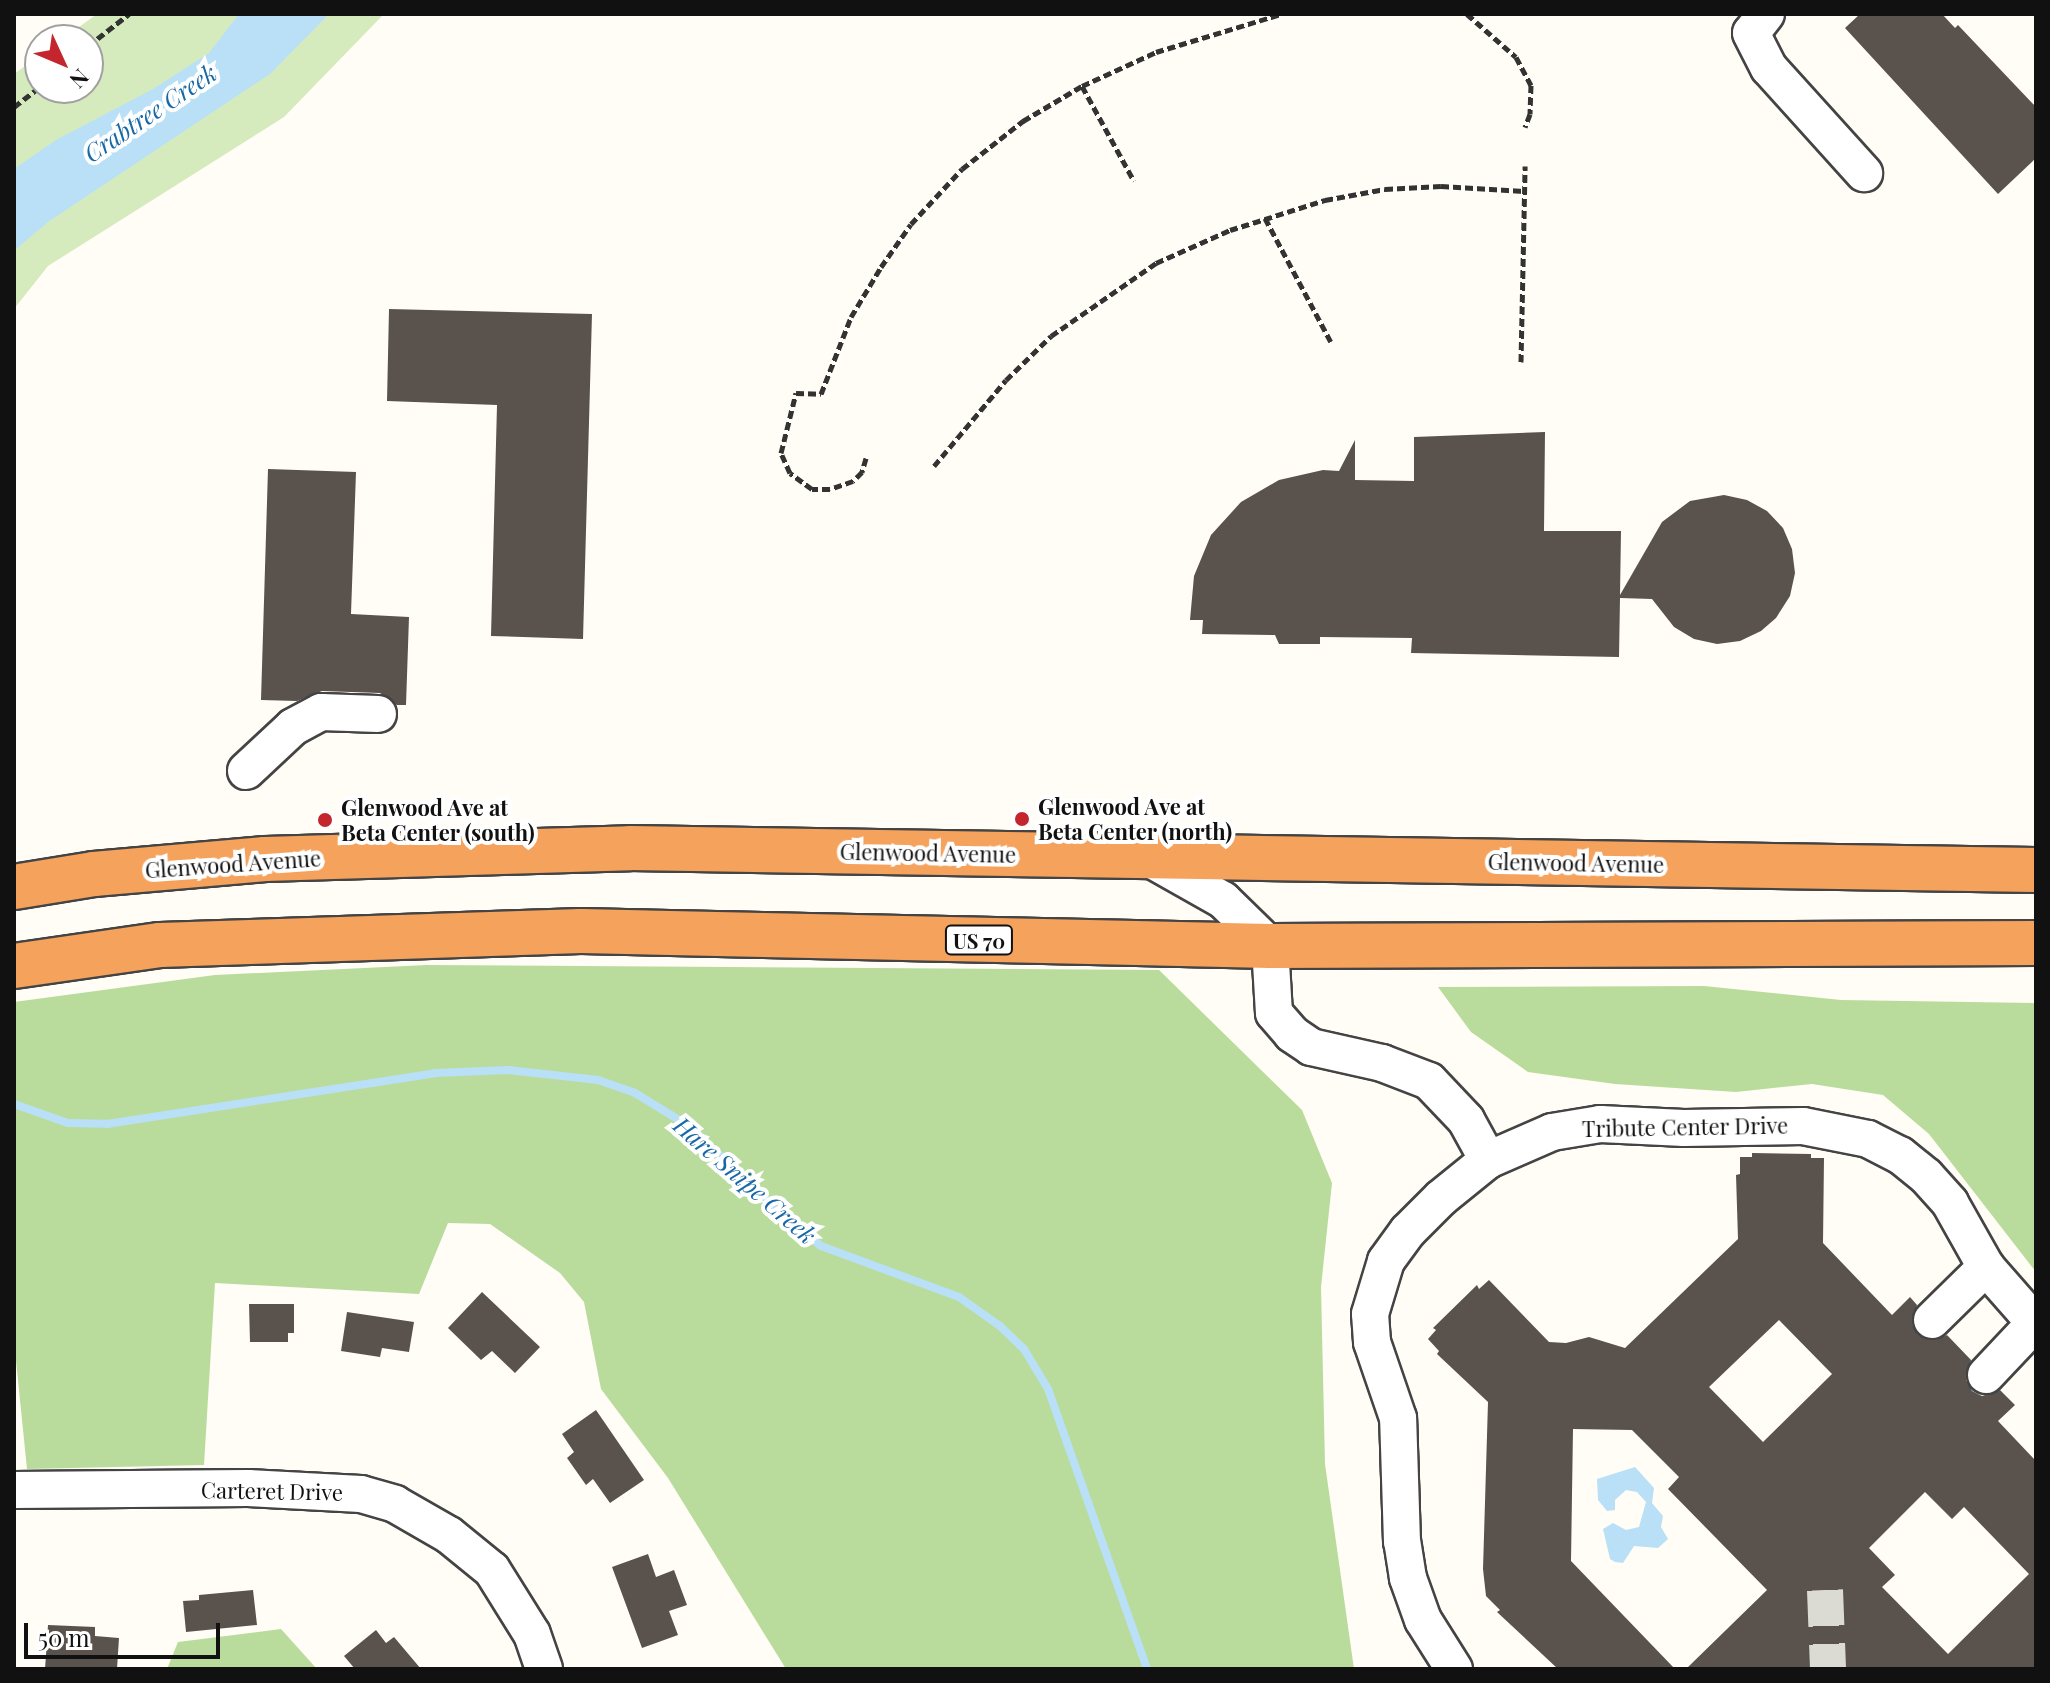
<!DOCTYPE html>
<style>
body{margin:0}
#map{position:relative;width:2050px;height:1683px;overflow:hidden;background:#fffdf5;font-family:"Playfair Display",serif}
div>[style]{position:absolute}
[style*='--x']{left:calc(var(--x)*1px);top:calc(var(--y)*1px);width:calc(var(--w)*1px);rotate:calc(var(--a)*1deg)}
.green>*{inset:0;background:#d5ebbd}
.forest>*{inset:0;background:#b9dc9c}
.water>*{inset:0;background:#b9e0f7}
.stream>*{height:8px;margin:-4px;padding:0 4px;transform-origin:4px;border-radius:4px;background:#b9e0f7}
.building>*{inset:0;background:#5a524d}
.minor-tunnel>*{height:36px;margin-top:-18px;transform-origin:0;background:repeating-linear-gradient(90deg,#dbdad3 0 36px,transparent 0 54px)}
.path>*{height:5px;margin-top:-2.5px;transform-origin:0;background:repeating-linear-gradient(90deg,#333 0 8px,transparent 0 12px)}
.roads{filter:drop-shadow(2px 0 #444) drop-shadow(-2px 0 #444) drop-shadow(0 2px #444) drop-shadow(0 -2px #444)}
.minor>*{height:36px;margin:-18px;padding:0 18px;transform-origin:18px;border-radius:18px;background:#fff}
.highway>*{height:44px;margin:-22px;padding:0 22px;transform-origin:22px;border-radius:22px;background:#f5a25d}
.dots>*{width:22px;height:22px;translate:-50% -50%;box-sizing:border-box;border:4px solid #fff;border-radius:50%}
span{translate:-50% -50%;white-space:nowrap;text-align:center;line-height:1.15;-webkit-text-stroke:8px #fff;paint-order:stroke}
.shield-label span{padding:2px 6px;background:#fff;border:2px solid;border-radius:6px;-webkit-text-stroke-width:0}
.shield-label{font-size:20px;color:#111;font-weight:700}
.poi-label{font-size:22px;color:#111;font-weight:700}
.left{translate:0 -50%;text-align:left}
.street-label{font-size:22px;color:#111}
.water-label{font-size:24px;color:#1768a6;font-style:italic}
.frame{position:absolute;inset:0;border:16px solid #111;pointer-events:none}
.north{position:absolute;left:24px;top:24px;width:80px;height:80px;box-sizing:border-box;background:#fff;border:2px solid #a0a0a0;border-radius:50%;rotate:134deg;font-size:22px;font-weight:700;line-height:32px;text-align:center;color:#111}
.north::after{content:'';display:block;margin:auto;width:28px;height:36px;background:#c4262e;clip-path:polygon(50% 0,100% 100%,50% 72%,0 100%)}
.scale{position:absolute;left:24px;top:1623px;width:196px;height:36px;box-sizing:border-box;border:4px solid #111;border-top:0;padding-left:10px;font-size:24px;line-height:28px;white-space:nowrap;color:#111;-webkit-text-stroke:6px #fff;paint-order:stroke}
</style>
<div id="map">
<div class="green">
<div style="clip-path:polygon(97px 14px,384px 14px,284px 117px,48px 266px,14px 309px,14px 74px,40px 55px,40px 88px,88px 88px,88px 40px,61px 40px)"></div>
</div>
<div class="forest">
<div style="clip-path:polygon(427px 965px,1159px 970px,1302px 1110px,1332px 1183px,1321px 1287px,1325px 1464px,1354px 1669px,786px 1669px,668px 1478px,601px 1389px,584px 1302px,560px 1273px,490px 1224px,448px 1223px,419px 1294px,215px 1283px,204px 1465px,27px 1469px,14px 1341px,14px 1002px,215px 975px)"></div>
<div style="clip-path:polygon(1704px 986px,1841px 1000px,2036px 1003px,2036px 1272px,1929px 1134px,1883px 1095px,1812px 1084px,1736px 1092px,1615px 1084px,1528px 1072px,1471px 1032px,1438px 987px)"></div>
<div style="clip-path:polygon(281px 1629px,317px 1669px,167px 1669px,178px 1642px)"></div>
</div>
<div class="water">
<div style="clip-path:polygon(239px 14px,329px 14px,270px 74px,48px 222px,14px 251px,14px 169px,56px 140px,153px 89px,209px 53px)"></div>
<div style="clip-path:polygon(1635px 1467px,1654px 1488px,1652px 1503px,1663px 1516px,1661px 1527px,1668px 1539px,1658px 1548px,1634px 1546px,1623px 1563px,1615px 1562px,1610px 1559px,1603px 1529px,1613px 1523px,1626px 1530px,1639px 1527px,1646px 1502px,1637px 1492px,1626px 1490px,1615px 1500px,1615px 1510px,1607px 1511px,1598px 1500px,1597px 1479px)"></div>
</div>
<div class="stream">
<div style="--x:14;--y:1104;--w:57;--a:19.4"></div>
<div style="--x:68;--y:1123;--w:39;--a:1"></div>
<div style="--x:107;--y:1124;--w:332;--a:-8.8"></div>
<div style="--x:435;--y:1073;--w:73;--a:-2.4"></div>
<div style="--x:508;--y:1070;--w:91;--a:6.3"></div>
<div style="--x:598;--y:1080;--w:39;--a:19"></div>
<div style="--x:635;--y:1093;--w:63;--a:31.4"></div>
<div style="--x:689;--y:1126;--w:138;--a:43.5"></div>
<div style="--x:789;--y:1221;--w:41;--a:38"></div>
<div style="--x:821;--y:1246;--w:147;--a:20.3"></div>
<div style="--x:959;--y:1297;--w:50;--a:35.3"></div>
<div style="--x:1000;--y:1326;--w:33;--a:44"></div>
<div style="--x:1024;--y:1349;--w:47;--a:59"></div>
<div style="--x:1048;--y:1389;--w:297;--a:70.5"></div>
</div>
<div class="building">
<div style="clip-path:polygon(1860px 14px,1942px 14px,1955px 28px,1958px 25px,2036px 107px,2036px 158px,1998px 194px,1845px 28px)"></div>
<div style="clip-path:polygon(389px 309px,592px 314px,583px 639px,491px 636px,497px 405px,387px 401px)"></div>
<div style="clip-path:polygon(1545px 432px,1544px 531px,1621px 531px,1620px 595px,1662px 522px,1690px 501px,1724px 495px,1747px 500px,1767px 511px,1783px 528px,1792px 549px,1795px 573px,1790px 596px,1776px 618px,1761px 631px,1740px 641px,1717px 644px,1694px 639px,1674px 627px,1652px 599px,1620px 598px,1619px 657px,1411px 653px,1412px 638px,1320px 637px,1320px 644px,1279px 644px,1275px 635px,1202px 634px,1203px 620px,1190px 620px,1194px 576px,1211px 535px,1241px 502px,1279px 480px,1323px 470px,1339px 471px,1355px 440px,1355px 480px,1414px 481px,1414px 437px)"></div>
<div style="clip-path:polygon(268px 469px,356px 472px,351px 614px,409px 617px,406px 705px,397px 705px,380px 693px,322px 691px,297px 701px,261px 700px)"></div>
<div style="clip-path:polygon(evenodd,1752px 1153px,1811px 1154px,1811px 1158px,1824px 1158px,1823px 1243px,1892px 1315px,1910px 1297px,1917px 1305px,1912px 1324px,1918px 1335px,1936px 1340px,1947px 1335px,1971px 1360px,1966px 1380px,1972px 1391px,1982px 1396px,2000px 1390px,2015px 1405px,1998px 1421px,2036px 1461px,2036px 1669px,1845px 1669px,1835px 1659px,1827px 1667px,1819px 1659px,1808px 1669px,1686px 1669px,1767px 1590px,1668px 1489px,1679px 1477px,1632px 1430px,1573px 1429px,1571px 1561px,1675px 1669px,1558px 1669px,1497px 1612px,1500px 1610px,1486px 1596px,1483px 1569px,1488px 1402px,1437px 1354px,1439px 1351px,1428px 1339px,1436px 1330px,1433px 1328px,1477px 1285px,1479px 1289px,1489px 1280px,1549px 1342px,1566px 1343px,1589px 1337px,1625px 1348px,1738px 1239px,1736px 1175px,1740px 1174px,1740px 1157px,1752px 1157px,1752px 1153px,1779px 1320px,1832px 1374px,1763px 1442px,1709px 1387px,1779px 1320px,1752px 1153px,1925px 1492px,1952px 1519px,1964px 1507px,2029px 1574px,1948px 1654px,1882px 1587px,1895px 1575px,1869px 1548px,1925px 1492px)"></div>
<div style="clip-path:polygon(482px 1292px,540px 1347px,515px 1373px,492px 1351px,481px 1360px,448px 1328px)"></div>
<div style="clip-path:polygon(249px 1304px,294px 1304px,294px 1333px,288px 1333px,288px 1342px,250px 1342px)"></div>
<div style="clip-path:polygon(347px 1312px,414px 1322px,409px 1352px,382px 1348px,380px 1357px,341px 1351px)"></div>
<div style="clip-path:polygon(596px 1410px,644px 1480px,610px 1503px,593px 1479px,586px 1485px,567px 1458px,574px 1452px,562px 1434px)"></div>
<div style="clip-path:polygon(648px 1554px,656px 1577px,674px 1570px,687px 1605px,669px 1611px,678px 1635px,642px 1648px,612px 1567px)"></div>
<div style="clip-path:polygon(253px 1590px,257px 1625px,186px 1632px,183px 1601px,199px 1600px,199px 1595px)"></div>
<div style="clip-path:polygon(48px 1625px,95px 1627px,95px 1636px,119px 1638px,117px 1669px,45px 1669px)"></div>
<div style="clip-path:polygon(376px 1630px,386px 1643px,394px 1637px,421px 1669px,355px 1669px,344px 1656px)"></div>
</div>
<div class="minor-tunnel">
<div style="--x:1825;--y:1590;--w:79;--a:87.8"></div>
</div>
<div class="path">
<div style="--x:1467;--y:14;--w:65;--a:41.3"></div>
<div style="--x:1516;--y:57;--w:32;--a:62"></div>
<div style="--x:1531;--y:85;--w:29;--a:92"></div>
<div style="--x:1530;--y:114;--w:14;--a:111"></div>
<div style="--x:88;--y:46;--w:52;--a:-38"></div>
<div style="--x:1082;--y:86;--w:108;--a:61.3"></div>
<div style="--x:14;--y:107;--w:33;--a:-38"></div>
<div style="--x:1265;--y:218;--w:140;--a:62"></div>
<div style="--x:1521;--y:362;--w:196;--a:-88.8"></div>
<div style="--x:866;--y:458;--w:15;--a:106"></div>
<div style="--x:862;--y:472;--w:13;--a:135"></div>
<div style="--x:853;--y:481;--w:24;--a:161"></div>
<div style="--x:830;--y:489;--w:18;--a:180"></div>
<div style="--x:812;--y:489;--w:27;--a:-144"></div>
<div style="--x:790;--y:473;--w:22;--a:-114"></div>
<div style="--x:781;--y:453;--w:62;--a:-76"></div>
<div style="--x:796;--y:393;--w:25;--a:2"></div>
<div style="--x:821;--y:394;--w:83;--a:-68.7"></div>
<div style="--x:851;--y:317;--w:58;--a:-59"></div>
<div style="--x:881;--y:267;--w:52;--a:-55.1"></div>
<div style="--x:911;--y:224;--w:75;--a:-47.2"></div>
<div style="--x:962;--y:169;--w:78;--a:-38.2"></div>
<div style="--x:1023;--y:121;--w:69;--a:-30.7"></div>
<div style="--x:1082;--y:86;--w:81;--a:-24.7"></div>
<div style="--x:1156;--y:52;--w:131;--a:-16.9"></div>
<div style="--x:934;--y:466;--w:112;--a:-50.1"></div>
<div style="--x:1006;--y:380;--w:63;--a:-44.4"></div>
<div style="--x:1051;--y:336;--w:128;--a:-34.8"></div>
<div style="--x:1156;--y:263;--w:81;--a:-24"></div>
<div style="--x:1230;--y:230;--w:100;--a:-17.5"></div>
<div style="--x:1325;--y:200;--w:61;--a:-10.4"></div>
<div style="--x:1385;--y:189;--w:56;--a:-3.1"></div>
<div style="--x:1441;--y:186;--w:83;--a:3.4"></div>
</div>
<div class="roads">
<div class="minor">
<div style="--x:1766;--y:14;--w:24;--a:128"></div>
<div style="--x:1751;--y:33;--w:39;--a:63"></div>
<div style="--x:1769;--y:68;--w:142;--a:47.9"></div>
<div style="--x:246;--y:771;--w:64;--a:-43.1"></div>
<div style="--x:293;--y:727;--w:32;--a:-28"></div>
<div style="--x:321;--y:712;--w:57;--a:2"></div>
<div style="--x:1147;--y:857;--w:87;--a:29.5"></div>
<div style="--x:1223;--y:900;--w:66;--a:44.4"></div>
<div style="--x:1270;--y:946;--w:67;--a:86.6"></div>
<div style="--x:1274;--y:1013;--w:28;--a:49"></div>
<div style="--x:1292;--y:1034;--w:23;--a:34"></div>
<div style="--x:1311;--y:1047;--w:73;--a:12.7"></div>
<div style="--x:1382;--y:1063;--w:50;--a:21"></div>
<div style="--x:1429;--y:1081;--w:54;--a:46.5"></div>
<div style="--x:1466;--y:1120;--w:46;--a:61.2"></div>
<div style="--x:1932;--y:1320;--w:76;--a:-44.5"></div>
<div style="--x:1986;--y:1375;--w:71;--a:-46.7"></div>
<div style="--x:14;--y:1490;--w:234;--a:-0.5"></div>
<div style="--x:248;--y:1488;--w:113;--a:3"></div>
<div style="--x:361;--y:1494;--w:35;--a:16"></div>
<div style="--x:395;--y:1504;--w:62;--a:29.9"></div>
<div style="--x:449;--y:1535;--w:55;--a:39.1"></div>
<div style="--x:492;--y:1570;--w:75;--a:58"></div>
<div style="--x:532;--y:1634;--w:37;--a:71"></div>
<div style="--x:1454;--y:1669;--w:58;--a:-122.3"></div>
<div style="--x:1423;--y:1620;--w:45;--a:-109.7"></div>
<div style="--x:1408;--y:1578;--w:36;--a:-99"></div>
<div style="--x:1402;--y:1542;--w:124;--a:-91.8"></div>
<div style="--x:1398;--y:1418;--w:80;--a:-108.9"></div>
<div style="--x:1372;--y:1342;--w:28;--a:-94"></div>
<div style="--x:1370;--y:1314;--w:55;--a:-73.2"></div>
<div style="--x:1386;--y:1261;--w:37;--a:-54"></div>
<div style="--x:1408;--y:1231;--w:47;--a:-45"></div>
<div style="--x:1441;--y:1198;--w:60;--a:-39"></div>
<div style="--x:1488;--y:1160;--w:70;--a:-23.6"></div>
<div style="--x:1552;--y:1132;--w:49;--a:-9.5"></div>
<div style="--x:1600;--y:1124;--w:84;--a:2.7"></div>
<div style="--x:1684;--y:1128;--w:119;--a:-1"></div>
<div style="--x:1803;--y:1126;--w:66;--a:11.3"></div>
<div style="--x:1868;--y:1139;--w:36;--a:27"></div>
<div style="--x:1900;--y:1155;--w:33;--a:39"></div>
<div style="--x:1926;--y:1176;--w:36;--a:48"></div>
<div style="--x:1950;--y:1203;--w:73;--a:60.6"></div>
<div style="--x:1986;--y:1267;--w:76;--a:48.7"></div>
</div>
<div class="highway">
<div style="--x:14;--y:887;--w:81;--a:-9.2"></div>
<div style="--x:94;--y:874;--w:172;--a:-5"></div>
<div style="--x:265;--y:859;--w:365;--a:-1.7"></div>
<div style="--x:630;--y:848;--w:1406;--a:0.9"></div>
<div style="--x:14;--y:966;--w:148;--a:-8.2"></div>
<div style="--x:160;--y:945;--w:421;--a:-1.9"></div>
<div style="--x:581;--y:931;--w:689;--a:1.25"></div>
<div style="--x:1270;--y:946;--w:766;--a:-0.22"></div>
</div>
</div>
<div class="dots">
<div style="left:1022px;top:819px;background:#c4262e"></div>
<div style="left:325px;top:820px;background:#c4262e"></div>
</div>
<div class="shield-label">
<span style="left:979px;top:940px">US 70</span>
</div>
<div class="poi-label">
<span class="left" style="left:1038px;top:819px">Glenwood Ave at<br>Beta Center (north)</span>
<span class="left" style="left:341px;top:820px">Glenwood Ave at<br>Beta Center (south)</span>
</div>
<div class="street-label">
<span style="left:928px;top:853px;rotate:1deg">Glenwood Avenue</span>
<span style="left:1576px;top:863px;rotate:1deg">Glenwood Avenue</span>
<span style="left:233px;top:864px;rotate:-4deg">Glenwood Avenue</span>
<span style="left:1685px;top:1127px;rotate:-1deg">Tribute Center Drive</span>
<span style="left:272px;top:1491px;rotate:1deg">Carteret Drive</span>
</div>
<div class="water-label">
<span style="left:150px;top:113px;rotate:-34deg">Crabtree Creek</span>
<span style="left:745px;top:1180px;rotate:41deg">Hare Snipe Creek</span>
</div>
<div class="frame"></div>
<div class="north">N</div>
<div class="scale">50 m</div>
</div>
